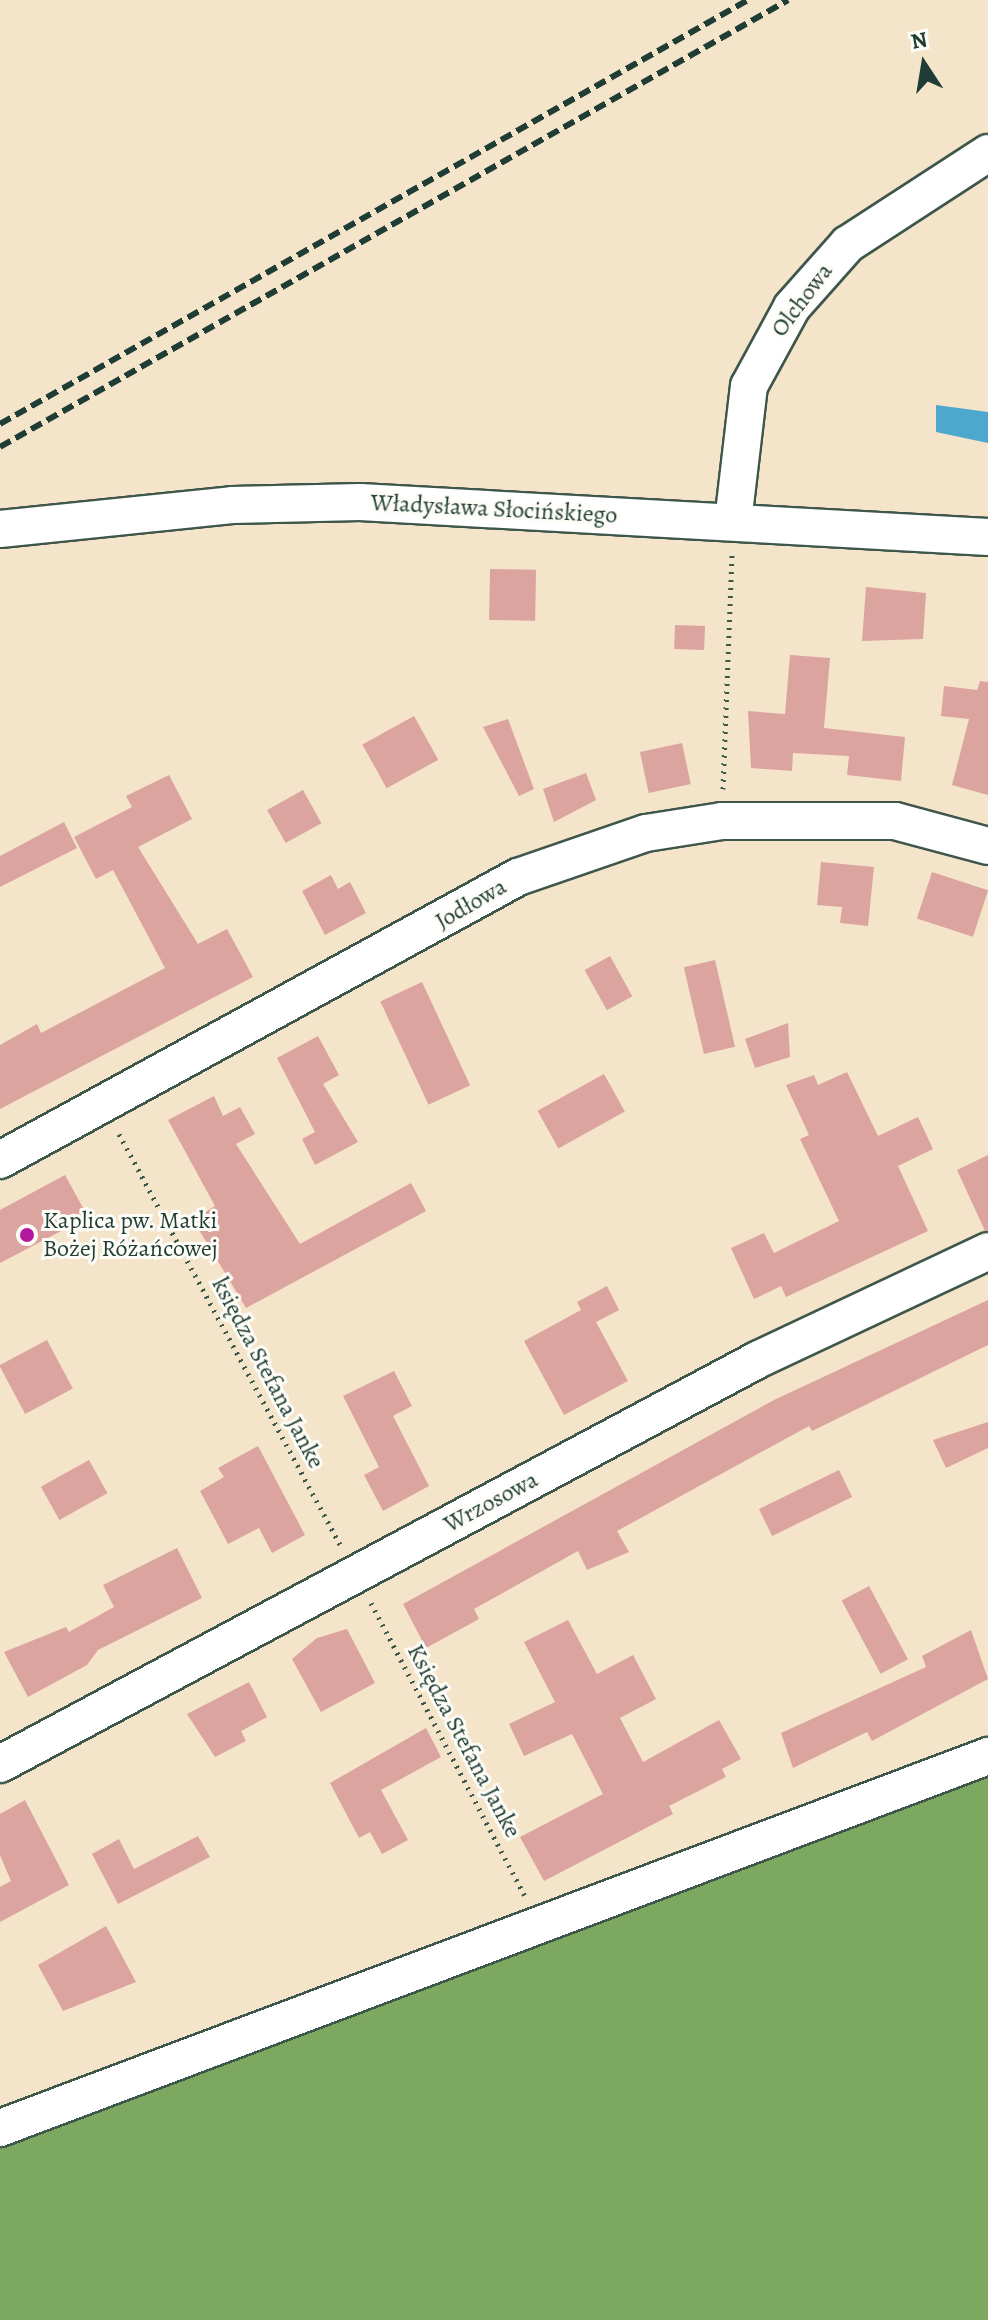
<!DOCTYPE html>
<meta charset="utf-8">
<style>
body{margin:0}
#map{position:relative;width:988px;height:2320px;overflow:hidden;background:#f4e4ca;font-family:Alegreya,serif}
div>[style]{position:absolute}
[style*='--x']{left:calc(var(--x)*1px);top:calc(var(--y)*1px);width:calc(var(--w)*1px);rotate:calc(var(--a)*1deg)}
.forest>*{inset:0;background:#7da860}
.water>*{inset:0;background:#4ea7cc}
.building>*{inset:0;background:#dca49f;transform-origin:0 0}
.path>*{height:5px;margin-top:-2.5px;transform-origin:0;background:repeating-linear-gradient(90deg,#3f564a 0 2px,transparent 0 8px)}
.roads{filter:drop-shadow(2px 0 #3f564a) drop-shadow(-2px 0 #3f564a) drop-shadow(0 2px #3f564a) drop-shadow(0 -2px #3f564a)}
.minor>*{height:36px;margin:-18px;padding:0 18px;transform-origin:18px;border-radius:18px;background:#fff}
.rail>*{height:6px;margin-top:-3px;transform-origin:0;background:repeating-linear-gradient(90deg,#1f3d34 0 12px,transparent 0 18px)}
.dots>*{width:22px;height:22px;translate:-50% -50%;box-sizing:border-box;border:4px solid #fdfcf7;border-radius:50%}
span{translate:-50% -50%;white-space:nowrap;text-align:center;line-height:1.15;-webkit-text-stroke:6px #fdfcf7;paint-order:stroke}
.street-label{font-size:24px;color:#1f3d34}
.poi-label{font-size:24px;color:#1f3d34}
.left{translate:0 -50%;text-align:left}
.north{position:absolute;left:884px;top:24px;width:80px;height:80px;-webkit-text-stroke:6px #fdfcf7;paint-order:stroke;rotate:348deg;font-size:22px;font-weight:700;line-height:32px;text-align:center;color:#1f3d34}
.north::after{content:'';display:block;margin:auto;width:28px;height:36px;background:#1f3d34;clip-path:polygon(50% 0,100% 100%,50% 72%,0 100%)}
</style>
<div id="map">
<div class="forest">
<div style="clip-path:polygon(988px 1753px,988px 2320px,0 2320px,0 2116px)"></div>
</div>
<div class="water">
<div style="clip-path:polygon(936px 405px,988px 412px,988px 443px,936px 432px)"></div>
</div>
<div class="building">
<div style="left:490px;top:569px;width:46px;height:51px;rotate:1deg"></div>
<div style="clip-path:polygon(866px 587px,926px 593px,923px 639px,862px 641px)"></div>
<div style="left:675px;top:625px;width:30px;height:24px;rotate:2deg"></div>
<div style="clip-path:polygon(790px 655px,830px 658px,824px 728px,905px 737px,901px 781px,847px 775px,849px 756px,793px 753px,792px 771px,751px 768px,748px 711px,785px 714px)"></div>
<div style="clip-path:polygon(980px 681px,988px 682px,988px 795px,952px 785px,969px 719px,941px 716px,944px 686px,977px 690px)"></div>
<div style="left:414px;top:716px;width:50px;height:59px;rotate:61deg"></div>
<div style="clip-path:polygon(508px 719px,534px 789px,519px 796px,483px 727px)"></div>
<div style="left:682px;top:743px;width:42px;height:43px;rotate:78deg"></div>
<div style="clip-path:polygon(586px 773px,596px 800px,554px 822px,543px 789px)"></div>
<div style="clip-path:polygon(169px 775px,192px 819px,138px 847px,198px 944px,227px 929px,253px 977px,0 1109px,0 1045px,37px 1024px,41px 1033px,165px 968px,113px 870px,96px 879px,74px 837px,132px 807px,126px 796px)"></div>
<div style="left:303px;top:790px;width:38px;height:41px;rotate:61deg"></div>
<div style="clip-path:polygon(64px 822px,77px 848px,0 887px,0 856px)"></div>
<div style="clip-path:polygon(821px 862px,874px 867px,868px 926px,840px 923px,842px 907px,817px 905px)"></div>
<div style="left:932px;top:872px;width:59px;height:49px;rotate:18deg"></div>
<div style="clip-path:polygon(331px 875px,338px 889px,350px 882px,366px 913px,325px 935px,302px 891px)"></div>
<div style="left:610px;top:956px;width:46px;height:29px;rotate:61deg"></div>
<div style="left:715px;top:960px;width:89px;height:32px;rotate:77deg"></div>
<div style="left:422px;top:982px;width:114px;height:46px;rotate:65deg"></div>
<div style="clip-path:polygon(788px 1023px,790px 1057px,755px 1068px,745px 1039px)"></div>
<div style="clip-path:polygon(318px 1036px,339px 1075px,323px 1084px,358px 1142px,315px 1165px,302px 1139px,315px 1132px,277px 1058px)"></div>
<div style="clip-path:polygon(847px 1072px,878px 1136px,918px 1117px,933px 1149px,898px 1166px,928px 1231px,786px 1297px,781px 1286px,754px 1299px,731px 1248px,764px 1233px,774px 1253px,839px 1221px,800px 1139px,809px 1135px,786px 1085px,814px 1075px,818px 1085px)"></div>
<div style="left:604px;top:1074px;width:43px;height:76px;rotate:61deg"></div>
<div style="clip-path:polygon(214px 1096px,223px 1116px,240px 1107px,255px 1134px,236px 1144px,300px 1244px,411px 1183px,426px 1211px,246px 1308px,193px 1220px,215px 1206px,168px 1120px)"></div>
<div style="clip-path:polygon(988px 1155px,988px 1230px,985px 1231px,957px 1170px)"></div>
<div style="clip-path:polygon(65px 1175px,88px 1217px,0 1263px,0 1210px)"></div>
<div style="clip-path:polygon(607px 1286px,619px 1310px,596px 1322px,628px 1381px,564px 1415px,524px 1341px,581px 1310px,577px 1302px)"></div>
<div style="clip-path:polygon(988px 1300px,988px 1345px,812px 1431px,809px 1426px,617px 1531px,629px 1552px,587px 1570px,578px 1551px,474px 1609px,479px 1619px,426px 1648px,403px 1604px,774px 1400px)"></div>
<div style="left:47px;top:1340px;width:55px;height:54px;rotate:62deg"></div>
<div style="clip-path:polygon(394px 1371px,412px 1406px,393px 1416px,429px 1486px,383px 1511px,364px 1475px,379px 1467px,343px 1396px)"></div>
<div style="clip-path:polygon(988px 1422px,988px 1448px,946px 1468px,933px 1440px)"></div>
<div style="clip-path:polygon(258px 1446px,305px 1535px,272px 1553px,259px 1528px,228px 1544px,200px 1491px,224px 1477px,218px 1468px)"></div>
<div style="left:89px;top:1460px;width:38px;height:55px;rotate:61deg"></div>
<div style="left:839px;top:1470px;width:30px;height:89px;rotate:64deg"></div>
<div style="clip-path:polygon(177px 1548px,202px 1598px,98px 1650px,87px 1665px,28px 1697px,4px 1652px,66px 1627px,69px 1632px,114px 1607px,103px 1585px)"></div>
<div style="left:869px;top:1586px;width:83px;height:31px;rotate:62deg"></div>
<div style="clip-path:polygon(568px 1620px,597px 1674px,633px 1655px,656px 1699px,620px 1718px,643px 1762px,719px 1720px,741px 1759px,722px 1769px,726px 1777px,669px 1806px,673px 1814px,544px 1881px,520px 1837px,603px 1794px,572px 1734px,524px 1756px,509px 1724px,555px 1702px,524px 1642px)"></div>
<div style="clip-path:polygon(347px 1629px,375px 1683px,321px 1712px,292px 1659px,317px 1638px)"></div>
<div style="clip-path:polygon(971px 1630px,988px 1679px,872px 1741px,867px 1732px,793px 1768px,781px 1733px,926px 1667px,922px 1656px)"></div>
<div style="clip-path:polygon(249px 1682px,267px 1717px,241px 1731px,246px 1741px,215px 1757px,187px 1714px)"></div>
<div style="clip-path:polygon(426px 1728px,441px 1757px,381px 1790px,408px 1840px,382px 1854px,370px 1832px,359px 1838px,330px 1783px)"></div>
<div style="clip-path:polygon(25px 1800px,69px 1885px,0 1922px,0 1887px,11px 1881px,0 1855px,0 1814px)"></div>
<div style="clip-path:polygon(198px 1836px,210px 1857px,118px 1904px,92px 1854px,119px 1839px,134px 1869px)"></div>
<div style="clip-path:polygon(106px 1926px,136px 1982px,63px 2011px,38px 1965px)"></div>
</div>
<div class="path">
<div style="--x:723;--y:789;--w:234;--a:-87.8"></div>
<div style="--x:119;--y:1134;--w:467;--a:61.7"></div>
<div style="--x:371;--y:1603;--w:330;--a:62.3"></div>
</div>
<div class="roads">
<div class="minor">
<div style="--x:733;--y:522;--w:137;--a:-83.3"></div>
<div style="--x:749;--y:386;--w:90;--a:-61.4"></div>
<div style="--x:792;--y:307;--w:84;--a:-48.4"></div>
<div style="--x:848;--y:244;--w:167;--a:-33"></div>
<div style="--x:0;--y:529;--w:233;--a:-5.9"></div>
<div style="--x:232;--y:505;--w:128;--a:-1.3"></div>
<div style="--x:360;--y:502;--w:629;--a:3.19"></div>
<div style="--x:0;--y:1160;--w:590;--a:-28.65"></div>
<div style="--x:518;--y:877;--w:135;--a:-19"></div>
<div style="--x:646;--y:833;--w:77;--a:-9"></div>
<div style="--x:722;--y:821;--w:173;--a:0"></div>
<div style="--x:895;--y:821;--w:96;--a:15"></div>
<div style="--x:0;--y:1764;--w:860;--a:-28.08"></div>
<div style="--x:759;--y:1359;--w:253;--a:-25.2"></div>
<div style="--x:0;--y:2128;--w:1056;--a:-20.63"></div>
</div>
</div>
<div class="rail">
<div style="--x:0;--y:424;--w:860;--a:-29.55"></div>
<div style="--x:0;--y:447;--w:906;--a:-29.56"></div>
</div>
<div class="dots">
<div style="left:27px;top:1235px;background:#b5179e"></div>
</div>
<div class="street-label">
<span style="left:802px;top:300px;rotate:-53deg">Olchowa</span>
<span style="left:494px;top:509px;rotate:3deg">Władysława Słocińskiego</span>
<span style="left:471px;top:904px;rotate:-30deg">Jodłowa</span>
<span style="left:268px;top:1373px;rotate:62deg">księdza Stefana Janke</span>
<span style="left:491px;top:1502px;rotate:-28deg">Wrzosowa</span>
<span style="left:464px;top:1741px;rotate:62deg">Księdza Stefana Janke</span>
</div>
<div class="poi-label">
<span class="left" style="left:43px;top:1235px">Kaplica pw. Matki<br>Bożej Różańcowej</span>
</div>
<div class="north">N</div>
</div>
